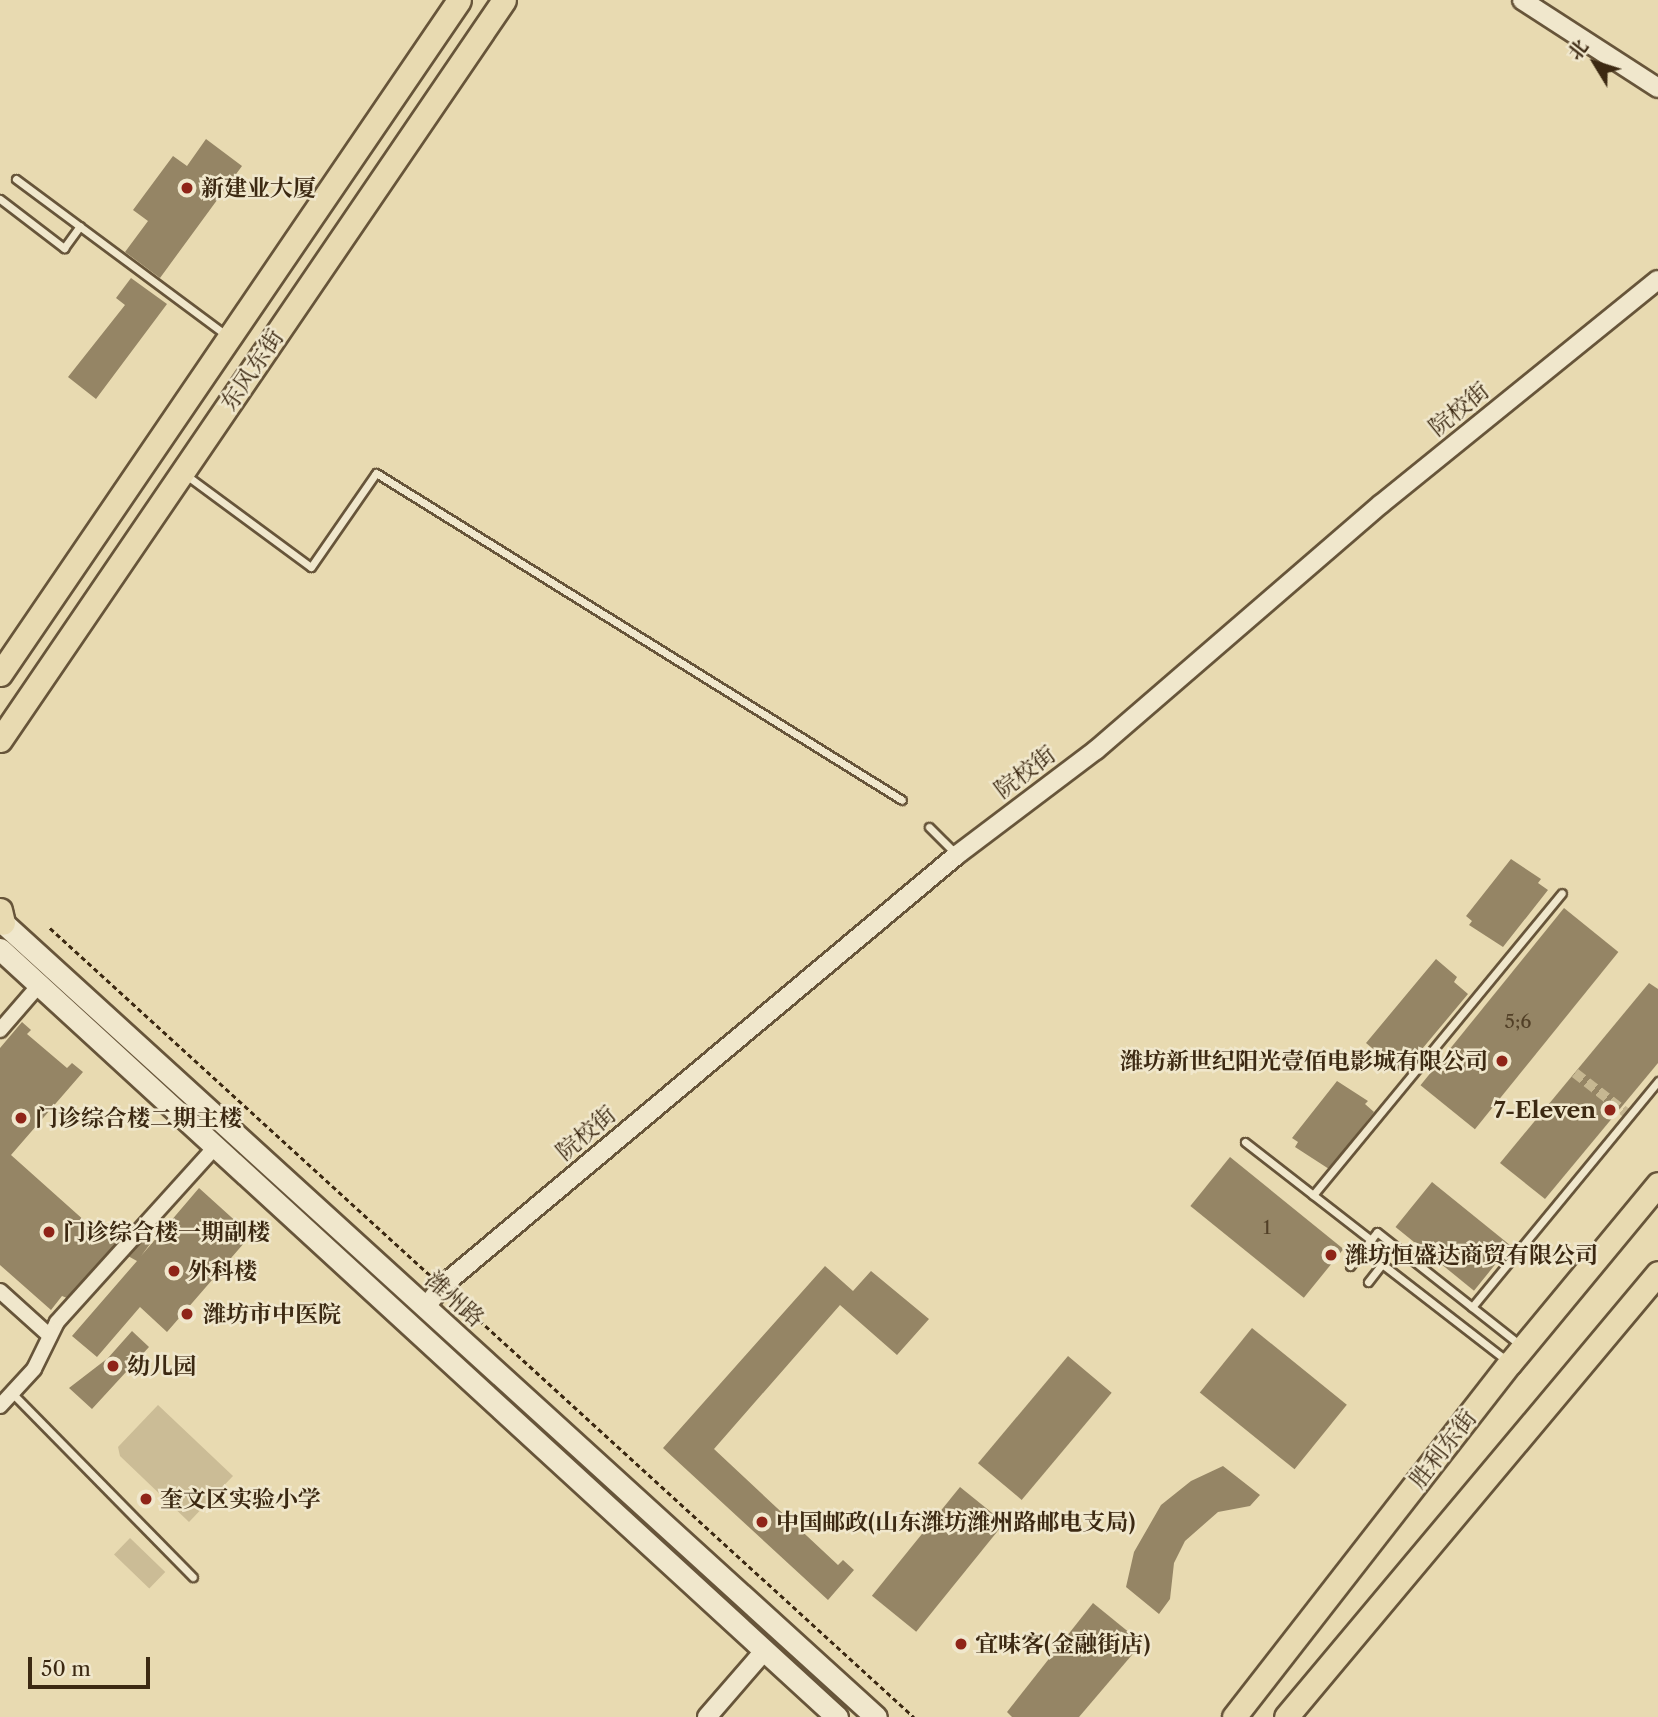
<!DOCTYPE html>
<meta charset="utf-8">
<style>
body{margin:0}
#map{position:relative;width:1658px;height:1717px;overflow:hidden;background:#e8dab1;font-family:"Libre Caslon Text","Noto Serif SC",serif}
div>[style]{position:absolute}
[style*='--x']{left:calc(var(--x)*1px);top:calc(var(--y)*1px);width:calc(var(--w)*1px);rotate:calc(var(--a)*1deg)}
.green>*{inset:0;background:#cbbc96;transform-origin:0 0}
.building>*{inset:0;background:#958565;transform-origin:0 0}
.pedestrian-tunnel>*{height:10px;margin-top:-5px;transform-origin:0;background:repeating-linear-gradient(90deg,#c6b791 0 10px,transparent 0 15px)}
.path>*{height:2.5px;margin-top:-1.25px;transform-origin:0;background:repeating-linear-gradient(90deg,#3c2912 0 5px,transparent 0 8.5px)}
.roads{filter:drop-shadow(2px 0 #67553a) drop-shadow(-2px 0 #67553a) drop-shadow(0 2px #67553a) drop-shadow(0 -2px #67553a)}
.service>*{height:7px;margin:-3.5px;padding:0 3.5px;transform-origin:3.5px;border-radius:3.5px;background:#f0e7cc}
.minor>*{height:14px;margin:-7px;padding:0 7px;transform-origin:7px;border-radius:7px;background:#f0e7cc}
.tertiary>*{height:18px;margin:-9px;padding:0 9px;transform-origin:9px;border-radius:9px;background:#f0e7cc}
.secondary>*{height:21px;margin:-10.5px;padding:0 10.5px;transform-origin:10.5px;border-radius:10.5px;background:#f0e7cc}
.primary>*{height:23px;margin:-11.5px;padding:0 11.5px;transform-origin:11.5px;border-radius:11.5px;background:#e8dab1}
.dots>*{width:19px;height:19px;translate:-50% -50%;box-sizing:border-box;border:4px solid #f0e7cc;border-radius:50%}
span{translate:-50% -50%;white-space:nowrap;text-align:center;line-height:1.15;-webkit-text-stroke:5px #f0e7cc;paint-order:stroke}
.number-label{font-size:19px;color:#524027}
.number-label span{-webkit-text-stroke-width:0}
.poi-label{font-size:23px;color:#3c2912;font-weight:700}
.left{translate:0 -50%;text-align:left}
.right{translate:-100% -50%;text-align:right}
.street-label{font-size:23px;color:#3c2912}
.north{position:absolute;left:1560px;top:28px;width:70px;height:70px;-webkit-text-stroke:5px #f0e7cc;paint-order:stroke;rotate:308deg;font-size:19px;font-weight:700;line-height:28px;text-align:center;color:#3c2912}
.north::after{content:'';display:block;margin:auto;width:24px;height:32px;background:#3c2912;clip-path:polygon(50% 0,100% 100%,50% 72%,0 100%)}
.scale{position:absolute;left:28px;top:1657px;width:122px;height:32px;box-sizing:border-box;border:4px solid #3c2912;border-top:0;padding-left:9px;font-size:21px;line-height:24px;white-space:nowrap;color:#3c2912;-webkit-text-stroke:5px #f0e7cc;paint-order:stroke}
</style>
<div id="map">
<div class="green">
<div style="clip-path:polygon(158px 1405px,233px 1476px,189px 1522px,120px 1456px,118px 1447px)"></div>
<div style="left:130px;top:1538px;width:49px;height:23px;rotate:44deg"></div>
</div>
<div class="building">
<div style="clip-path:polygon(206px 139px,242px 166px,160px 278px,125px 252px,148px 221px,133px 210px,173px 156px,187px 166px)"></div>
<div style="clip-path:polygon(131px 278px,167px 304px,96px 399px,68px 377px,125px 305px,116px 298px)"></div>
<div style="clip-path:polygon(1511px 859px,1541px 879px,1538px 883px,1548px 890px,1503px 947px,1469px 925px,1472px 921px,1466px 916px)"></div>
<div style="left:1564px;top:908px;width:70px;height:228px;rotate:39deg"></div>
<div style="clip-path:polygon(1436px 959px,1457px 977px,1454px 982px,1468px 994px,1402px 1073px,1366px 1043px)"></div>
<div style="clip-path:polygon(1649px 983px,1658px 989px,1658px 1063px,1545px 1199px,1500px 1163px)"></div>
<div style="clip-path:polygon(22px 1022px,31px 1030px,27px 1034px,67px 1068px,72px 1063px,83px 1072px,11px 1155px,105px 1239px,119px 1224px,129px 1226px,150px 1244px,141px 1256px,199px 1188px,251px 1235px,167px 1332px,140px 1307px,97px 1357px,72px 1336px,137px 1261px,117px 1250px,72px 1300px,62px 1296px,51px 1310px,0 1265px,0 1048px)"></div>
<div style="clip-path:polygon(1337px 1081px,1368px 1101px,1365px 1104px,1374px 1112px,1329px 1169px,1295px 1147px,1298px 1142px,1292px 1138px)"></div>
<div style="left:1230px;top:1157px;width:146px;height:63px;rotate:39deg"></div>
<div style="left:1432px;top:1182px;width:101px;height:58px;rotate:39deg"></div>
<div style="clip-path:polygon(825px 1266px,853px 1291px,871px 1271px,929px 1319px,897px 1355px,840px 1305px,714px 1449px,838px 1565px,843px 1560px,854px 1570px,828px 1600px,663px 1448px)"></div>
<div style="left:1252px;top:1328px;width:122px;height:83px;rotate:39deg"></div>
<div style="clip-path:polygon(132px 1331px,149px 1347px,92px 1409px,69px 1388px,108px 1358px)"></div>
<div style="left:1068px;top:1356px;width:57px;height:140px;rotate:40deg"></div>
<div style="clip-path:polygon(1223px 1466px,1260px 1495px,1250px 1506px,1218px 1512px,1185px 1541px,1174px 1563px,1170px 1599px,1159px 1614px,1126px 1587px,1134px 1552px,1161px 1505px,1191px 1481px)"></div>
<div style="left:960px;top:1487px;width:57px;height:140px;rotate:39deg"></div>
<div style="clip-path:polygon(1093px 1603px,1136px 1638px,1137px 1649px,1079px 1717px,1012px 1717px,1007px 1712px)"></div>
</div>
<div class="pedestrian-tunnel">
<div style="--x:1575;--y:1073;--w:68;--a:37.9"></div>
</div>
<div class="path">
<div style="--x:50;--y:928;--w:516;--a:42.41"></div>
<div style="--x:454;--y:1297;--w:623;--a:42.4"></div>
</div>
<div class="roads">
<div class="service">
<div style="--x:16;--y:179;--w:262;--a:36.6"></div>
<div style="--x:0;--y:199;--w:81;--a:37.4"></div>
<div style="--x:64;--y:248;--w:27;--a:-54"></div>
<div style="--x:186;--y:475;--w:155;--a:36.4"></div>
<div style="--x:311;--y:567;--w:114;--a:-55.3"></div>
<div style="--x:376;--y:473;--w:619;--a:31.87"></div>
<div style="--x:929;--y:827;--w:38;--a:45"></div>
<div style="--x:1245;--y:1142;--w:160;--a:37.9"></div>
<div style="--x:1313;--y:1195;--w:391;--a:-50.5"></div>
<div style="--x:1350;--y:1266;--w:43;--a:-51.5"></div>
<div style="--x:1377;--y:1232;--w:182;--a:38.3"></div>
<div style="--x:1368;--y:1282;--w:23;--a:-52"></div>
<div style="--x:1382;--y:1264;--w:158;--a:37.8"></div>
<div style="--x:1472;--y:1307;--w:293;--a:-50.5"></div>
<div style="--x:12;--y:1393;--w:258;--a:45.5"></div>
</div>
<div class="minor">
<div style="--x:0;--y:1030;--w:61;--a:-49"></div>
<div style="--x:0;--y:1291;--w:67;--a:42"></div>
<div style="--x:0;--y:1406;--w:50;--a:-47.4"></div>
<div style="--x:34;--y:1369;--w:52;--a:-63.9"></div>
<div style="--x:57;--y:1322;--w:237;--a:-47.9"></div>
</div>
<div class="tertiary">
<div style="--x:1522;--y:0;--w:162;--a:32.9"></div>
<div style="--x:426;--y:1307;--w:26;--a:-53"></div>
<div style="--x:442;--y:1286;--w:672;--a:-39.93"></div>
<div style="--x:957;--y:855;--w:174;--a:-37.1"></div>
<div style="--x:1096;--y:750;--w:376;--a:-40.8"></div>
<div style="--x:1381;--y:504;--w:356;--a:-39"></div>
<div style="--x:707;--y:1717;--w:89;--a:-49.1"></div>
</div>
<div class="secondary">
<div style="--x:0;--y:920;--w:1184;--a:42.3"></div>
<div style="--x:0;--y:949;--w:1136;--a:42.54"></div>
</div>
<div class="primary">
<div style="--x:0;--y:674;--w:815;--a:-55.74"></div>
<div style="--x:0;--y:740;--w:895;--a:-55.74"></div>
<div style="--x:0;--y:910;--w:13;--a:77"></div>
<div style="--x:1234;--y:1717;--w:449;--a:-52.1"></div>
<div style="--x:1510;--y:1363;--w:232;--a:-50.4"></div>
<div style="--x:1286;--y:1717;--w:579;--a:-50.04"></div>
</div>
</div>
<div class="dots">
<div style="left:187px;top:188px;background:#8f2418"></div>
<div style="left:1502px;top:1061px;background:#8f2418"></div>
<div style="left:1610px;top:1110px;background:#8f2418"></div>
<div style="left:21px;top:1118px;background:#8f2418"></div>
<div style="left:49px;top:1232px;background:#8f2418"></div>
<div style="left:1331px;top:1255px;background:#8f2418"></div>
<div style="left:174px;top:1271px;background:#8f2418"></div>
<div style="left:187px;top:1314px;background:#8f2418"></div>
<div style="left:113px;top:1366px;background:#8f2418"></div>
<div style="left:146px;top:1499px;background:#8f2418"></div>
<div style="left:762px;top:1522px;background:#8f2418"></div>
<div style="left:961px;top:1644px;background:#8f2418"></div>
</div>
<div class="number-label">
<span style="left:1518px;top:1022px">5;6</span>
<span style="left:1267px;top:1228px">1</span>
</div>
<div class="poi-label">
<span class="left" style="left:201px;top:188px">新建业大厦</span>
<span class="right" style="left:1488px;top:1061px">潍坊新世纪阳光壹佰电影城有限公司</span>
<span class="right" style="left:1596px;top:1110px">7-Eleven</span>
<span class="left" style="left:35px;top:1118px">门诊综合楼二期主楼</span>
<span class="left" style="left:63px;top:1232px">门诊综合楼一期副楼</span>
<span class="left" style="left:1345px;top:1255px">潍坊恒盛达商贸有限公司</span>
<span class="left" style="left:188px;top:1271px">外科楼</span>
<span class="left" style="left:203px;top:1314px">潍坊市中医院</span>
<span class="left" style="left:127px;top:1366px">幼儿园</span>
<span class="left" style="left:160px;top:1499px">奎文区实验小学</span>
<span class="left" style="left:776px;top:1522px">中国邮政(山东潍坊潍州路邮电支局)</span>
<span class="left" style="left:975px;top:1644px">宜味客(金融街店)</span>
</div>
<div class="street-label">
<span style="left:252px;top:370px;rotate:-56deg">东风东街</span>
<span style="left:1459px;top:409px;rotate:-39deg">院校街</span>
<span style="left:1025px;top:772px;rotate:-37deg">院校街</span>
<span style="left:586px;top:1133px;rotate:-40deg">院校街</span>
<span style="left:455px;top:1299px;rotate:42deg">潍州路</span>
<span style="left:1443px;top:1449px;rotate:-52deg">胜利东街</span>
</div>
<div class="north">北</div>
<div class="scale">50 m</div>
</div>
